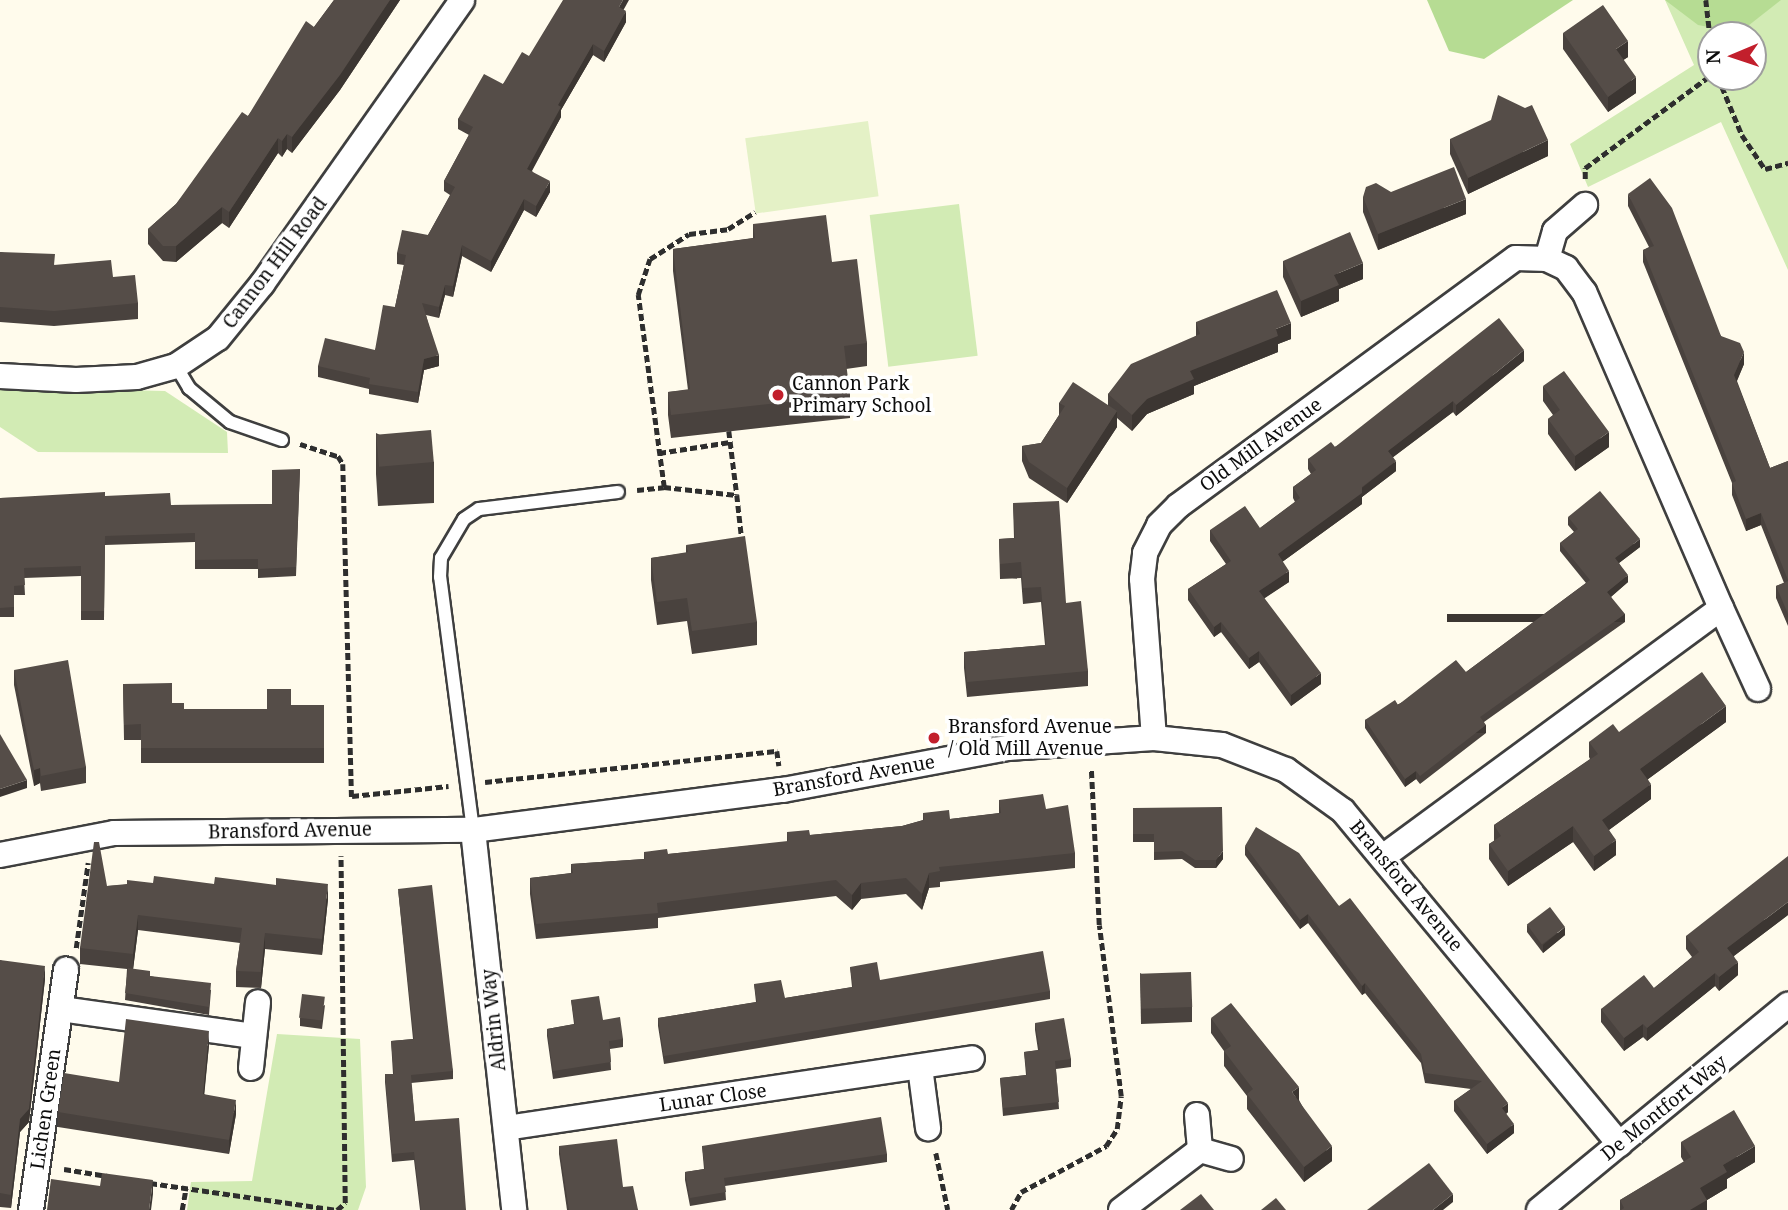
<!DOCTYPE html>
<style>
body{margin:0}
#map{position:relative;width:1788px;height:1210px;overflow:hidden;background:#fffbec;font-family:"Noto Serif",serif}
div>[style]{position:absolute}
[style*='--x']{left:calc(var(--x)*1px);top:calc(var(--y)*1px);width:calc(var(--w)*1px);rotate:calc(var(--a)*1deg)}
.green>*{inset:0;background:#d2ebb4;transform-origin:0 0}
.forest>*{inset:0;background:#b6dc93}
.pitch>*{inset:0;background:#e4f1c6;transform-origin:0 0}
.path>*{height:4.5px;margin-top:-2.25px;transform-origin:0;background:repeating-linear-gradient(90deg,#2e2e2e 0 7px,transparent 0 10.5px)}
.roads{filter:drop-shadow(2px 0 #3f3f3f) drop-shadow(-2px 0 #3f3f3f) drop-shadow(0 2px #3f3f3f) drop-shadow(0 -2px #3f3f3f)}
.lane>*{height:12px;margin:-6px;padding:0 6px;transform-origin:6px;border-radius:6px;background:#fff}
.street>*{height:24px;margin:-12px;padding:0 12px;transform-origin:12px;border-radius:12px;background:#fff}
.wall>*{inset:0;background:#49423e}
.shaded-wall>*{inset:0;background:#3c3632;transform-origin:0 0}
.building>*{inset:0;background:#554d48;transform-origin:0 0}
.dots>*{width:19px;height:19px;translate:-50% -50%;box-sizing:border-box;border:4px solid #fff;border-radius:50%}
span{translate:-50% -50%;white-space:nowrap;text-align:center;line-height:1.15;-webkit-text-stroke:7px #fff;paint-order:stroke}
.street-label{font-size:19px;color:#0c0c0c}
.poi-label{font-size:19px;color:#0c0c0c}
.left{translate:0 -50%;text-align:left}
.north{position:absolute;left:1697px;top:21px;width:70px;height:70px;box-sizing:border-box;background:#fff;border:2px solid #9e9e9e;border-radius:50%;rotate:268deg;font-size:19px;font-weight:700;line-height:28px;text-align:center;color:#0c0c0c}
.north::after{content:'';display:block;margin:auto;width:24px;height:32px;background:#c21f2c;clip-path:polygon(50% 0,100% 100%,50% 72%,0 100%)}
</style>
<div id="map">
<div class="green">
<div style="clip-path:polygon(evenodd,1665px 0,1788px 0,1788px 270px,1721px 122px,1588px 187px,1570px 144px,1694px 65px,1665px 0,1711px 35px,1753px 35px,1753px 77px,1711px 77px,1711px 35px)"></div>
<div style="left:959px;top:204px;width:153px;height:90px;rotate:83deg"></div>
<div style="clip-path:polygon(0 387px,165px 391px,227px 432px,228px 453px,38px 452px,0 427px)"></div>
<div style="clip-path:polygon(277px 1034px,360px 1039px,366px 1187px,358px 1210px,187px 1210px,191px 1182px,252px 1181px)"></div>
</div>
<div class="forest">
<div style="clip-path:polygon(1427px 0,1573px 0,1484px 59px,1449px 51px)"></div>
<div style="clip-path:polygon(1665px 0,1781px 0,1739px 33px,1698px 25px)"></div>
</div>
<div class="pitch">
<div style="left:868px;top:121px;width:76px;height:124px;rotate:82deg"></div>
</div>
<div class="path">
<div style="--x:1706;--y:0;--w:44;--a:83.5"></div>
<div style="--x:1718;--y:77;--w:63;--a:67.5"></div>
<div style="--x:1742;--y:135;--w:41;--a:55.9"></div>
<div style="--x:1765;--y:169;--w:24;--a:-15"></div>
<div style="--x:1585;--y:179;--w:11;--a:-90"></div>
<div style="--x:1585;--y:168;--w:157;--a:-36.4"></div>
<div style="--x:729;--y:431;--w:64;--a:82.9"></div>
<div style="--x:300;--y:444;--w:40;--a:18"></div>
<div style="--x:338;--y:456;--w:9;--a:58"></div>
<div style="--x:343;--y:464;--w:334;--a:88.5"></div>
<div style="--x:659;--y:453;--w:72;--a:-8.8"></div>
<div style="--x:664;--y:487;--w:194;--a:-97.7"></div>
<div style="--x:638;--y:295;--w:38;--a:-72"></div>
<div style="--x:650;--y:259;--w:46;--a:-32.7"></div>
<div style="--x:689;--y:234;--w:39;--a:-7"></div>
<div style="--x:728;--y:229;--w:32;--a:-32"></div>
<div style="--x:637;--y:490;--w:27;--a:-6"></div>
<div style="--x:664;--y:487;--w:73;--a:6.3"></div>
<div style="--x:737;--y:495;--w:45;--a:83.7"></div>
<div style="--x:485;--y:782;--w:294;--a:-6.1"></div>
<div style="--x:777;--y:751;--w:15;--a:82"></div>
<div style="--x:352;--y:796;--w:97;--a:-5.9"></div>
<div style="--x:76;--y:948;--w:86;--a:-82"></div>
<div style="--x:936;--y:1153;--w:58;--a:78.1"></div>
<div style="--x:64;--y:1169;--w:44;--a:9.2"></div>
<div style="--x:150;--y:1183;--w:189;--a:8.2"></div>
<div style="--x:337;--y:1210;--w:11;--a:-41"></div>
<div style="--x:345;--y:1203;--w:347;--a:-90.7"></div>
<div style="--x:182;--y:1210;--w:22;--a:-80"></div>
<div style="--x:1011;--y:1210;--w:21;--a:-61"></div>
<div style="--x:1021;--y:1192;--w:97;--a:-28.4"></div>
<div style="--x:1106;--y:1146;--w:20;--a:-57"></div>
<div style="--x:1117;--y:1129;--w:33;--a:-83"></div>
<div style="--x:1121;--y:1096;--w:172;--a:-97.3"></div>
<div style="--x:1099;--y:925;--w:156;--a:-92.9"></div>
</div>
<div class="roads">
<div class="lane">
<div style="--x:176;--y:366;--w:26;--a:59"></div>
<div style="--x:189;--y:388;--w:53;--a:39.7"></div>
<div style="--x:230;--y:422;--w:55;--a:19.1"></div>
<div style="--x:473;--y:830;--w:255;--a:-97.4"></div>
<div style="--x:440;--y:577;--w:19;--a:-87"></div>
<div style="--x:441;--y:558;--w:45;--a:-59.5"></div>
<div style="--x:464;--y:519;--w:18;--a:-34"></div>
<div style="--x:479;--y:509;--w:140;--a:-7"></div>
</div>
<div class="street">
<div style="--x:0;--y:376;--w:76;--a:3"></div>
<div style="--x:76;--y:380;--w:61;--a:-2.8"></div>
<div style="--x:137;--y:377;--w:41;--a:-15.8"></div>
<div style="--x:176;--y:366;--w:50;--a:-33.7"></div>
<div style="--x:218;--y:338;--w:70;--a:-50.8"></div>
<div style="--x:262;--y:284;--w:347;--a:-54.8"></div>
<div style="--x:1721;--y:608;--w:89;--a:65.4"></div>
<div style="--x:1154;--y:738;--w:159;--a:-94.3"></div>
<div style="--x:1142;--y:579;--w:26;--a:-83"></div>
<div style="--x:1145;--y:553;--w:31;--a:-63"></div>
<div style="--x:1159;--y:525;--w:27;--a:-45"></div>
<div style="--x:1178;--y:506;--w:419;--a:-36.3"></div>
<div style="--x:1516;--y:258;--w:31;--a:2"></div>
<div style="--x:1547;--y:259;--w:29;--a:-74"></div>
<div style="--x:1555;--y:231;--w:40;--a:-41"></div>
<div style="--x:473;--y:830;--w:382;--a:83.8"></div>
<div style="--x:0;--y:855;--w:116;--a:-10.9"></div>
<div style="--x:114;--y:833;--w:359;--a:-0.5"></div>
<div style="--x:473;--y:830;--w:313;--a:-7.4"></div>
<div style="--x:783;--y:790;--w:229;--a:-10.6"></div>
<div style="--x:1008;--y:748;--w:146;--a:-3.9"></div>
<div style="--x:1154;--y:738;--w:68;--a:5.9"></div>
<div style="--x:1222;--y:745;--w:69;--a:21.3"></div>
<div style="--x:1286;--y:770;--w:70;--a:35.7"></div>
<div style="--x:1343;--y:811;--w:433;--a:50.3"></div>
<div style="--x:1384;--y:856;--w:418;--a:-36.3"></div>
<div style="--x:1721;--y:608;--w:344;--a:-113.4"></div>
<div style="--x:1584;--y:292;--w:30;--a:-127"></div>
<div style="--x:1566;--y:268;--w:21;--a:-155"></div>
<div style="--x:61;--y:1009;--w:194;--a:8"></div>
<div style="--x:920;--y:1067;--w:62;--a:82.5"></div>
<div style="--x:251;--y:1068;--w:66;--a:-83.9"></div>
<div style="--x:1197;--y:1115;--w:35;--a:85"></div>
<div style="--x:1200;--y:1150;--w:32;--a:16"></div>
<div style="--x:506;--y:1128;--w:471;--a:-8.5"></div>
<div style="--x:31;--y:1210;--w:243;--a:-81.7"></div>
<div style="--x:1121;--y:1210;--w:99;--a:-37.2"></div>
<div style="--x:1539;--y:1210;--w:323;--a:-39.5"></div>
</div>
</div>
<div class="wall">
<div style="clip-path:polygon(334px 0,400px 0,340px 90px,292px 153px,287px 149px,282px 157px,278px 153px,229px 228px,222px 223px,176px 262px,163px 261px,148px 244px,148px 229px,176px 204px,248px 116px)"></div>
<div style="clip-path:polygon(624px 10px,626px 22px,604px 62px,593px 55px,561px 110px,561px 117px,532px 171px,550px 192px,536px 217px,524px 210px,491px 272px,462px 256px,453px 297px,445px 295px,439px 318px,426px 315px,439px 366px,424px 370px,418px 403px,369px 394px,369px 389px,318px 377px,318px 366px,375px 350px,395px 307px,404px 265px,397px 264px,397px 253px,428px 235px,450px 195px,444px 191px,444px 181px,469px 135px,458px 129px,458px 119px,503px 84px,529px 56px)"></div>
<div style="clip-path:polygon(1563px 33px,1628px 57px,1623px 60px,1636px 93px,1608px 112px,1563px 49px)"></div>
<div style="clip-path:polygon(1450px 139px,1548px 156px,1468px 194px,1450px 154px)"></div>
<div style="clip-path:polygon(1391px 192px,1466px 214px,1378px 250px,1363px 212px,1363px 197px)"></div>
<div style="clip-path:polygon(1628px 194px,1721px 336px,1744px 364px,1737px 381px,1770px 468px,1788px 461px,1788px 626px,1776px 598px,1776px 586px,1784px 583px,1761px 525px,1746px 531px,1732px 495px,1732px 483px,1643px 262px,1643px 250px,1649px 247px,1628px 206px)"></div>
<div style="clip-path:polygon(753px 224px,832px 262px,867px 343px,867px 366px,846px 369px,850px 395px,850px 418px,671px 438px,668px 415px,668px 392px,688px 390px,673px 271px,673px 249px,753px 238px)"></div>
<div style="clip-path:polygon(0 252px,55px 265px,113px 277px,138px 303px,138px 319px,54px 326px,0 322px)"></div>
<div style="clip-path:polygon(1283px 261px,1363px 279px,1339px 289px,1339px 301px,1301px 317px,1283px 277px)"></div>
<div style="clip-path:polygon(1196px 322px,1291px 339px,1278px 344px,1278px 352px,1194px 386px,1194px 394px,1147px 414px,1132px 431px,1117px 418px,1117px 427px,1067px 503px,1029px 478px,1022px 461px,1022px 446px,1041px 443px,1059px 415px,1059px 403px,1108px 405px,1108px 394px,1196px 336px)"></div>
<div style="clip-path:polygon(1524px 361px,1456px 416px,1453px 412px,1393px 457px,1396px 471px,1362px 497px,1362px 504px,1282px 562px,1289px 582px,1264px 598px,1321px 684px,1291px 706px,1259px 662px,1249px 669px,1221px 632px,1214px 637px,1188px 600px,1188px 589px,1226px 564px,1210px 541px,1210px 530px,1260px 528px,1295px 502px,1293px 498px,1293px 487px,1311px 474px,1308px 469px,1308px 459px)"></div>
<div style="clip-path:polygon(1543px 386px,1609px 447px,1575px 471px,1548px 434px,1548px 419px,1553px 415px,1543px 401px)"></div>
<div style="clip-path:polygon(376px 433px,434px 462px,434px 503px,378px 506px,376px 474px)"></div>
<div style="clip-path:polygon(300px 469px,296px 576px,258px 578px,258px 569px,195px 569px,195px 542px,105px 545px,104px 620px,81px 620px,81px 576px,24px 578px,25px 595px,14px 595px,14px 617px,0 617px,0 498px,105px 496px,171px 505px,272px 504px)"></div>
<div style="clip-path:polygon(1013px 503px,1066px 603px,1088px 671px,1088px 686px,967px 697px,964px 668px,964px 652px,1045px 645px,1041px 602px,1023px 604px,1021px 578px,1000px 579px,999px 539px,1014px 538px)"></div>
<div style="clip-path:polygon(1568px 517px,1640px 547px,1619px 563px,1628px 582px,1611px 597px,1625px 622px,1484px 722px,1486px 733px,1420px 784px,1416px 779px,1405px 787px,1365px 728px,1365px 720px,1466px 672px,1586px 583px,1560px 551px,1560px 543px,1574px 532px,1568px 525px)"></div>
<div style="clip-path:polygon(686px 545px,757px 622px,757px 645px,692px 654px,687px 621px,657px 625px,651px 580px,651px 558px,686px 553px)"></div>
<div style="clip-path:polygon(14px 670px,86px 767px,86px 783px,41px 791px,40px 783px,34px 786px,14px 685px)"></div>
<div style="clip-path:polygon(123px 684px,172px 703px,184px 709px,267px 709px,291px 705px,324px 705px,324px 763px,141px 763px,141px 740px,124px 740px)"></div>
<div style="clip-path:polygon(1726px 722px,1648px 779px,1651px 799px,1609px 830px,1616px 855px,1594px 871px,1573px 842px,1508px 886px,1489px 859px,1489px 844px,1494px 841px,1494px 825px,1590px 759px,1589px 757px,1589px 742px,1619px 732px)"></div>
<div style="clip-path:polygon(999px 800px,1046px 809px,1075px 853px,1075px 868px,940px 882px,940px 887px,929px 888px,922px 910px,906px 894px,861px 899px,852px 910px,836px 896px,658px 918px,658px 928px,536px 939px,530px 894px,530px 878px,571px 873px,571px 864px,644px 859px,644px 852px,668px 854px,787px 842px,787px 832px,810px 835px,902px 826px,923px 820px,923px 813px,950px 819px,999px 813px)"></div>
<div style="clip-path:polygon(1133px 808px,1223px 859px,1216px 868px,1195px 868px,1182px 859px,1154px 860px,1154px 842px,1133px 842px)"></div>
<div style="clip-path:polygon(1245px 846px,1339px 906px,1508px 1112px,1506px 1114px,1514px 1133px,1487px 1154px,1454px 1111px,1454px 1101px,1471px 1089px,1425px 1083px,1421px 1063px,1365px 993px,1362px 995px,1308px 923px,1300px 929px,1245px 855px)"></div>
<div style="clip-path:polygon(153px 883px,276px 885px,328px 899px,322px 955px,265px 949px,261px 988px,236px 987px,236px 971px,240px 943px,138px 930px,133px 969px,150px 976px,211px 990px,209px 1015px,125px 1000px,127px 969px,80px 964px,80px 948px,107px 886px)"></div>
<div style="clip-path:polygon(398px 889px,453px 1071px,453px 1079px,411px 1083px,415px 1121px,466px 1210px,420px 1210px,414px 1160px,392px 1162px,385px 1082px,385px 1074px,393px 1074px,391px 1041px,413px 1039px)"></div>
<div style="clip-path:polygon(1788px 915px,1734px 956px,1738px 975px,1719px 991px,1715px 986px,1647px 1041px,1643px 1037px,1624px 1051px,1601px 1022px,1601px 1009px,1654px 988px,1692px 957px,1686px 949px,1686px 936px)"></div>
<div style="clip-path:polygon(1527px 925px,1565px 935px,1543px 953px,1527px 932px)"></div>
<div style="clip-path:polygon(0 960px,45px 979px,29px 1122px,20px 1132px,11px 1208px,0 1207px)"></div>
<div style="clip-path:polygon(850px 967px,880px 980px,1050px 991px,1050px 999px,664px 1064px,658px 1026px,658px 1018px,756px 1002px,754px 984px,785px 998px,852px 987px)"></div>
<div style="clip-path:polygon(1140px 973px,1192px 1007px,1192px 1022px,1141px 1024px)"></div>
<div style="clip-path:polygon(571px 1000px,603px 1020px,623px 1039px,623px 1047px,610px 1049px,611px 1070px,553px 1079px,547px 1036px,547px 1029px,574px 1024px)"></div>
<div style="clip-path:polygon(325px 1005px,322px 1029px,300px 1026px,300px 1018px)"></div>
<div style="clip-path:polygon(1211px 1018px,1299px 1100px,1332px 1161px,1304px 1182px,1247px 1109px,1247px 1096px,1224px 1066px,1224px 1051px,1211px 1033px)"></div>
<div style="clip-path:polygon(1035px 1023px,1071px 1059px,1071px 1067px,1056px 1069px,1059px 1109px,1003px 1116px,1000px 1078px,1026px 1075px,1024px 1052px,1038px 1050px,1035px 1030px)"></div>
<div style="clip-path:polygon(209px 1045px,204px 1094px,236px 1114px,229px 1154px,58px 1127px,58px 1112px,119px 1082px)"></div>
<div style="clip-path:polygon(1681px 1142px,1755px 1162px,1727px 1179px,1727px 1188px,1707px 1200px,1707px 1210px,1620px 1210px,1620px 1200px,1684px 1162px,1681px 1157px)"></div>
<div style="clip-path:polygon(559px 1146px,623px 1187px,638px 1210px,567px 1210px,559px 1154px)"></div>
<div style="clip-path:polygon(702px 1146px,887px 1154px,887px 1162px,725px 1186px,726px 1200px,690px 1206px,685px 1180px,685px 1172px,704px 1169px)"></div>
</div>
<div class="shaded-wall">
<div style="clip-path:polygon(390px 0,400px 0,340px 90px,292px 153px,292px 137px)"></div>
<div style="clip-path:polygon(623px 0,629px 0,619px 18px,619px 7px)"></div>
<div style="clip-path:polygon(626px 11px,626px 22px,604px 62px,604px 51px)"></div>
<div style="clip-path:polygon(1628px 41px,1628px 57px,1616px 65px,1616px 49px)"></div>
<div style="clip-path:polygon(593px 44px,593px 55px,561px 110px,561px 117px,527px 179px,527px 169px,558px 105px)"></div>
<div style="clip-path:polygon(1636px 77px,1636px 93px,1608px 112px,1608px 97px)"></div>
<div style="clip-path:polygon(287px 134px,287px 149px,282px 157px,282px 141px)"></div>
<div style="clip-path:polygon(278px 138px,278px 153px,229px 228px,229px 212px)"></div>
<div style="clip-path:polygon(1548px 140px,1548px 156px,1468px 194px,1468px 178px)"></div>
<div style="clip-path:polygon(550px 181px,550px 192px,536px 217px,536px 206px)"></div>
<div style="clip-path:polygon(524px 199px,524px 210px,491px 272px,491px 261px)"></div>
<div style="clip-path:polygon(1466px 199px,1466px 214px,1378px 250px,1378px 234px)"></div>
<div style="clip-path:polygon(222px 207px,222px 223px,176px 262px,176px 246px)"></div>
<div style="clip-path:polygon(462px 245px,462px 256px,453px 297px,453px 286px)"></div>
<div style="clip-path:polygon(1363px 263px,1363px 279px,1339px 289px,1339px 301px,1301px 317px,1301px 301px,1334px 275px)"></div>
<div style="clip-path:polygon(445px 285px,445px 295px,439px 318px,439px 307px)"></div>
<div style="clip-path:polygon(1291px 323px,1291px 339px,1278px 344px,1278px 352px,1194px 386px,1194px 394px,1147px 414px,1132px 431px,1132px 415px,1147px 399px,1190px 371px,1276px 329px)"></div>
<div style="clip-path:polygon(1524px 350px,1524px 361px,1456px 416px,1456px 405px)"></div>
<div style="clip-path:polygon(1744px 352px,1744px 364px,1734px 387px,1734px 375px)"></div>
<div style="clip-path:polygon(439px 355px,439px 366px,424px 370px,418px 403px,418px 392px,424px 359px)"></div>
<div style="clip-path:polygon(1453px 401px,1453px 412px,1388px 461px,1388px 451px)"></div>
<div style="clip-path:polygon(1117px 411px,1117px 427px,1067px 503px,1067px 488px)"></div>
<div style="clip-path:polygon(1609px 432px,1609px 447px,1575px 471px,1575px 456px)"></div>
<div style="clip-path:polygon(1396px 461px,1396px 471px,1362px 497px,1362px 504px,1278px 565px,1278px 554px)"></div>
<div style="clip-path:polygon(1761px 513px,1761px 525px,1746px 531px,1746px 519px)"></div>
<div style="clip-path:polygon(1640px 539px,1640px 547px,1615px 566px,1615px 558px)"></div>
<div style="clip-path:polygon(1289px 571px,1289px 582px,1259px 602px,1259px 591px)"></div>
<div style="clip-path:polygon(1628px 575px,1628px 582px,1607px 600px,1607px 592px)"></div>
<div style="left:1625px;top:614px;width:8px;height:178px;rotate:90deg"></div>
<div style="clip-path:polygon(1221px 622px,1221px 632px,1214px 637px,1214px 627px)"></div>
<div style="clip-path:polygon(1259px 651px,1259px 662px,1249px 669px,1249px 658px)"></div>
<div style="clip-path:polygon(1321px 673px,1321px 684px,1291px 706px,1291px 695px)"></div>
<div style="clip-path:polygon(1726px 706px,1726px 722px,1640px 785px,1640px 769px)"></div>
<div style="left:1486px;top:725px;width:8px;height:83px;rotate:90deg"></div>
<div style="clip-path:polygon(40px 768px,40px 783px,34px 786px,34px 770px)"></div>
<div style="clip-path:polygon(1416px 771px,1416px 779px,1405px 787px,1405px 779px)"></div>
<div style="clip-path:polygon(27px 780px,27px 788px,0 797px,0 789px)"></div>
<div style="clip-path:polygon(1651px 784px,1651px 799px,1602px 835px,1602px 820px)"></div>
<div style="clip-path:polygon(1573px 826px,1573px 842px,1508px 886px,1508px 871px)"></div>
<div style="clip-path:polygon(1616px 840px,1616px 855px,1594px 871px,1594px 856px)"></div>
<div style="clip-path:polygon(1223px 851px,1223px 859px,1216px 868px,1216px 860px)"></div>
<div style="clip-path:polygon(929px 873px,929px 888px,922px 910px,922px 894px)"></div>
<div style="clip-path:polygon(861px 883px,861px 899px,852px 910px,852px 895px)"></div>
<div style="clip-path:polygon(328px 884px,328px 899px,322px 955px,322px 939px)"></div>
<div style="clip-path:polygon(1788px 902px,1788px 915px,1727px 961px,1727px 948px)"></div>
<div style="clip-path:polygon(1308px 914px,1308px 923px,1300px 929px,1300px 920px)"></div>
<div style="clip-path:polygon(138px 915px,138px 930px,133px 970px,133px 954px)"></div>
<div style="clip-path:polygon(1565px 927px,1565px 935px,1543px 953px,1543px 945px)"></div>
<div style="clip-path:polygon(265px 933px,265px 949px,261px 988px,261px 972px)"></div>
<div style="clip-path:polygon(1738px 962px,1738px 975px,1719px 991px,1719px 977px)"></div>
<div style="clip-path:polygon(45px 966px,45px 979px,29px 1122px,20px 1132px,11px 1208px,11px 1195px,20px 1119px)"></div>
<div style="clip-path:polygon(1715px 973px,1715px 986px,1647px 1041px,1647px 1028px)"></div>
<div style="clip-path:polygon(1365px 983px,1365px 993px,1362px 995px,1362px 986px)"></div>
<div style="clip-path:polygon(1643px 1024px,1643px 1037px,1624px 1051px,1624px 1038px)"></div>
<div style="clip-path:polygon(209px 1031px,209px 1045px,203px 1108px,203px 1094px)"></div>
<div style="clip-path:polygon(1299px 1087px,1299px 1102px,1292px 1092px)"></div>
<div style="clip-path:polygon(236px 1100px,236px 1114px,229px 1154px,229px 1140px)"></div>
<div style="clip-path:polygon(1508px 1103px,1508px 1112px,1502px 1117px,1502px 1108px)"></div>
<div style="clip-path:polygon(1514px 1124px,1514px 1133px,1487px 1154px,1487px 1144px)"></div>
<div style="clip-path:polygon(1332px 1146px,1332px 1161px,1304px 1182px,1304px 1167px)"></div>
<div style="clip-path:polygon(1755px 1146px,1755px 1162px,1727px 1179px,1727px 1188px,1707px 1200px,1707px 1210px,1690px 1210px,1700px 1188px,1723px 1165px)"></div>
<div style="clip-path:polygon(153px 1180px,153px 1194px,151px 1210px,149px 1210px)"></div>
<div style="clip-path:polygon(1453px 1194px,1453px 1202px,1443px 1210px,1433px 1210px)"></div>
</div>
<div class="building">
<div style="clip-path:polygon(334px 0,390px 0,340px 75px,292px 137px,287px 134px,282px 141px,278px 138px,229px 212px,222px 207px,176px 246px,163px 246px,148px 229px,176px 204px,242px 112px,248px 116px,306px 21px,314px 27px)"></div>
<div style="clip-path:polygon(563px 0,623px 0,619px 7px,626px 11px,604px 51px,593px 44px,558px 105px,561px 107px,527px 169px,550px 181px,536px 206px,524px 199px,491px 261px,462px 245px,453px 286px,445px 285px,439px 307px,422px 303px,439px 355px,424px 359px,418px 392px,369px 384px,370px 378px,318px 366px,325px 338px,375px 350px,383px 305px,395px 307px,406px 255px,397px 253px,402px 230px,428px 235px,455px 187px,444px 181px,473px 127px,458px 119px,484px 74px,503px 84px,522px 52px,529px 56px)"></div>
<div style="clip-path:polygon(1603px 5px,1628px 41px,1616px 49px,1636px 77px,1608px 97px,1563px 33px)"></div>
<div style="clip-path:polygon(1498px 95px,1525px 108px,1532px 105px,1548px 140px,1468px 178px,1450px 139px,1491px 120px)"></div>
<div style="clip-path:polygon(1454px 167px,1466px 199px,1378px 234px,1363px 197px,1366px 187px,1376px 183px,1391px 192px)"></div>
<div style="clip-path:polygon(1650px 178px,1672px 208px,1721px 336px,1740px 343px,1744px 352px,1734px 375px,1770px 468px,1788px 461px,1788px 580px,1761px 513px,1746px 519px,1732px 483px,1736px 481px,1643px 250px,1654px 246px,1628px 194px)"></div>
<div style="clip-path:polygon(826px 215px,832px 262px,857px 259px,867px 343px,844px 346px,850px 395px,671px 415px,668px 392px,690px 389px,673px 249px,755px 238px,753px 224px)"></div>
<div style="clip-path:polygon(1350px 232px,1363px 263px,1334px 275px,1339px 285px,1301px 301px,1283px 261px)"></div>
<div style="clip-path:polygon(0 252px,55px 254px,54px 265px,111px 260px,113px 277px,135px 275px,138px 303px,54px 311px,0 307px)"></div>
<div style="clip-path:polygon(1277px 290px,1291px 323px,1276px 329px,1278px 336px,1190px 371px,1194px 379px,1147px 399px,1132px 415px,1108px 394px,1131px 364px,1200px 334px,1196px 322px)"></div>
<div style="clip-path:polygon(1499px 318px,1524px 350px,1456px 405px,1453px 401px,1388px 451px,1396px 461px,1362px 487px,1362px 493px,1278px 554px,1289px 571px,1259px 591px,1321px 673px,1291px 695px,1259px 651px,1249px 658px,1221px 622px,1214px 627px,1188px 589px,1231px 561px,1210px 530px,1245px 506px,1260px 528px,1300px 498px,1293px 487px,1316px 470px,1308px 459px,1331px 442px,1335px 447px)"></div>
<div style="clip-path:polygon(1564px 371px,1609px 432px,1575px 456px,1548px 419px,1560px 410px,1543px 386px)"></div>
<div style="clip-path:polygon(1073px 382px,1117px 411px,1067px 488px,1029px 462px,1022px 446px,1041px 443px,1065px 406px,1059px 403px)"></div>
<div style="left:431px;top:430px;width:32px;height:55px;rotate:85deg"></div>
<div style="clip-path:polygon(300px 469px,296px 567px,258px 569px,258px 559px,195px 560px,195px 533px,105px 536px,104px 611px,81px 611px,81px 566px,24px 568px,25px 585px,14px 586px,14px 607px,0 608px,0 498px,105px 492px,105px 496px,170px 493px,171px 505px,272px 504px,272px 470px)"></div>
<div style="clip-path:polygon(1600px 491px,1640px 539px,1615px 558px,1628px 575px,1607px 592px,1625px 614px,1480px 717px,1486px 725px,1420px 776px,1416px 771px,1405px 779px,1365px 720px,1395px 700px,1398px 705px,1456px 660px,1466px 672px,1590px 580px,1560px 543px,1578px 529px,1568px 517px)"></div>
<div style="clip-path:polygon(1059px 501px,1066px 603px,1081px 601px,1088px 671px,967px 682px,964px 652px,1046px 645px,1041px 587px,1023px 588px,1021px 562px,1000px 564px,999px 539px,1015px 538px,1013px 503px)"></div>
<div style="clip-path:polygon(745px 536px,757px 622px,692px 631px,687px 598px,657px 602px,651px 558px,688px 552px,686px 545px)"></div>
<div style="clip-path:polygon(1788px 581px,1788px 614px,1776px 586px)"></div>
<div style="clip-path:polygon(68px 660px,86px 767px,41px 776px,40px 768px,34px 770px,14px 670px)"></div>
<div style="clip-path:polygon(1702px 672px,1726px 706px,1640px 769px,1651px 784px,1602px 820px,1616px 840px,1594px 856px,1573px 826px,1508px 871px,1489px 844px,1501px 836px,1494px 825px,1598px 754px,1589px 742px,1613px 724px,1619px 732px)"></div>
<div style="clip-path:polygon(172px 683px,172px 703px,184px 703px,184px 709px,267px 709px,267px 689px,291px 689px,291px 705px,324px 705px,324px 748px,141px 748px,141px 724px,124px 725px,123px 684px)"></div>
<div style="clip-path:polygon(0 734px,27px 780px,0 789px)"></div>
<div style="clip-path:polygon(1043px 794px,1046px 809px,1068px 805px,1075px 853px,939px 867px,940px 871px,929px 873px,922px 894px,906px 878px,861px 883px,852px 895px,836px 880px,657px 903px,658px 913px,536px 924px,530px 878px,573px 873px,571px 864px,645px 859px,644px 852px,667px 849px,668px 854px,788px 841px,787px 832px,809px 830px,810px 835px,902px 826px,924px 820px,923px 813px,949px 810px,950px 819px,1001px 813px,999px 800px)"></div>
<div style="clip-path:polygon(1222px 807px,1223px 851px,1216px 860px,1195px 860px,1182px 851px,1154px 852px,1154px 834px,1133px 834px,1133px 808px)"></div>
<div style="clip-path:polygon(1256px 827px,1299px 853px,1339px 906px,1350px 898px,1508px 1103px,1502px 1108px,1514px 1124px,1487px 1144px,1454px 1101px,1482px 1081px,1425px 1073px,1421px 1054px,1365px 983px,1362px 986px,1308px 914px,1300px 920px,1245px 846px)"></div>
<div style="clip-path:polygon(94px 842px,99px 842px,107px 886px,127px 884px,127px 880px,153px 883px,154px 876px,214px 884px,215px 877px,276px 885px,276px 878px,328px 884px,322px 939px,265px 933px,261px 972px,236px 971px,242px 928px,138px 915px,133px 954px,80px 948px)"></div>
<div style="clip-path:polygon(1788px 856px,1788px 902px,1727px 948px,1738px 962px,1719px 977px,1715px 973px,1647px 1028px,1643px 1024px,1624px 1038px,1601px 1009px,1644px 975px,1654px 988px,1699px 952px,1686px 936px)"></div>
<div style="clip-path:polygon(432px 885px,453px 1071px,411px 1075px,415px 1121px,459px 1118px,466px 1210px,421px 1210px,414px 1152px,392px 1154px,385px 1074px,394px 1074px,391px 1041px,414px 1039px,398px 889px)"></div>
<div style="left:1550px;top:907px;width:25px;height:29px;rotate:53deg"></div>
<div style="clip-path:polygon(1043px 951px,1050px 991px,664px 1056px,658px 1018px,757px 1002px,754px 984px,781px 980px,785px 998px,853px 987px,850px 967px,877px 962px,880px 980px)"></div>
<div style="clip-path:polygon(0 960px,45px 966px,29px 1109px,20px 1119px,11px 1195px,0 1193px)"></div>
<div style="clip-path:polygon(128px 968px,150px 971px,150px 976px,211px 983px,209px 1007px,125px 993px)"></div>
<div style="left:1191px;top:972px;width:35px;height:51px;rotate:88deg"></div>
<div style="left:302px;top:994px;width:23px;height:24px;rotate:7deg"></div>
<div style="clip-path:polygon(599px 996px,603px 1020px,620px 1017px,623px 1039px,609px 1041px,611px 1062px,553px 1071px,547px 1029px,575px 1024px,571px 1000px)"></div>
<div style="clip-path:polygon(1231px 1003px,1299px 1087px,1292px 1092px,1332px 1146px,1304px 1167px,1247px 1094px,1253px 1089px,1224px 1051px,1231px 1046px,1211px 1018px)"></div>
<div style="clip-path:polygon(1064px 1018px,1071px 1059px,1055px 1061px,1059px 1102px,1003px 1108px,1000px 1078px,1027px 1075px,1024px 1052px,1040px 1050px,1035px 1023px)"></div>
<div style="clip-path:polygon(126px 1019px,209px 1031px,203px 1094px,236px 1100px,229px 1140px,58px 1112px,64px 1073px,119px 1082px)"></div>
<div style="clip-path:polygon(1734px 1110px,1755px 1146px,1723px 1165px,1727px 1172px,1700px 1188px,1707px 1200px,1690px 1210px,1621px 1210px,1624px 1208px,1620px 1200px,1691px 1157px,1681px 1142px)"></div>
<div style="clip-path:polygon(881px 1117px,887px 1154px,724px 1178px,726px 1192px,690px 1198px,685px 1172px,705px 1169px,702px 1146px)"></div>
<div style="clip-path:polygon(617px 1139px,623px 1187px,633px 1186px,638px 1210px,569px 1210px,559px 1146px)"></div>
<div style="clip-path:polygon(1429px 1163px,1453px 1194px,1433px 1210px,1367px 1210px)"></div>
<div style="clip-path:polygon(102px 1173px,153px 1180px,149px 1210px,47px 1210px,51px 1179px,100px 1186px)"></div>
<div style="clip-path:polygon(1201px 1194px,1214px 1210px,1180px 1210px)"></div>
<div style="clip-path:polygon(1276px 1198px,1286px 1210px,1261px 1210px)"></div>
</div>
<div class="dots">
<div style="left:778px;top:395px;background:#c21f2c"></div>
<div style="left:934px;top:738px;background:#c21f2c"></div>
</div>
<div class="street-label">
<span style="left:275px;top:263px;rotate:-53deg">Cannon Hill Road</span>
<span style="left:1261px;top:445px;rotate:-36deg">Old Mill Avenue</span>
<span style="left:854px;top:776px;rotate:-10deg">Bransford Avenue</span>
<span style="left:290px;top:831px;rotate:-1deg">Bransford Avenue</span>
<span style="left:1406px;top:886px;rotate:50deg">Bransford Avenue</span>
<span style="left:494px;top:1020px;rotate:-96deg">Aldrin Way</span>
<span style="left:713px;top:1098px;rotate:-8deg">Lunar Close</span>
<span style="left:1664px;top:1108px;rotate:-39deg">De Montfort Way</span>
<span style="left:46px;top:1109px;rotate:-82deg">Lichen Green</span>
</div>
<div class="poi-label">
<span class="left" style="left:792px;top:395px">Cannon Park<br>Primary School</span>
<span class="left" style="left:948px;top:738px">Bransford Avenue<br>/ Old Mill Avenue</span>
</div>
<div class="north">N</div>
</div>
